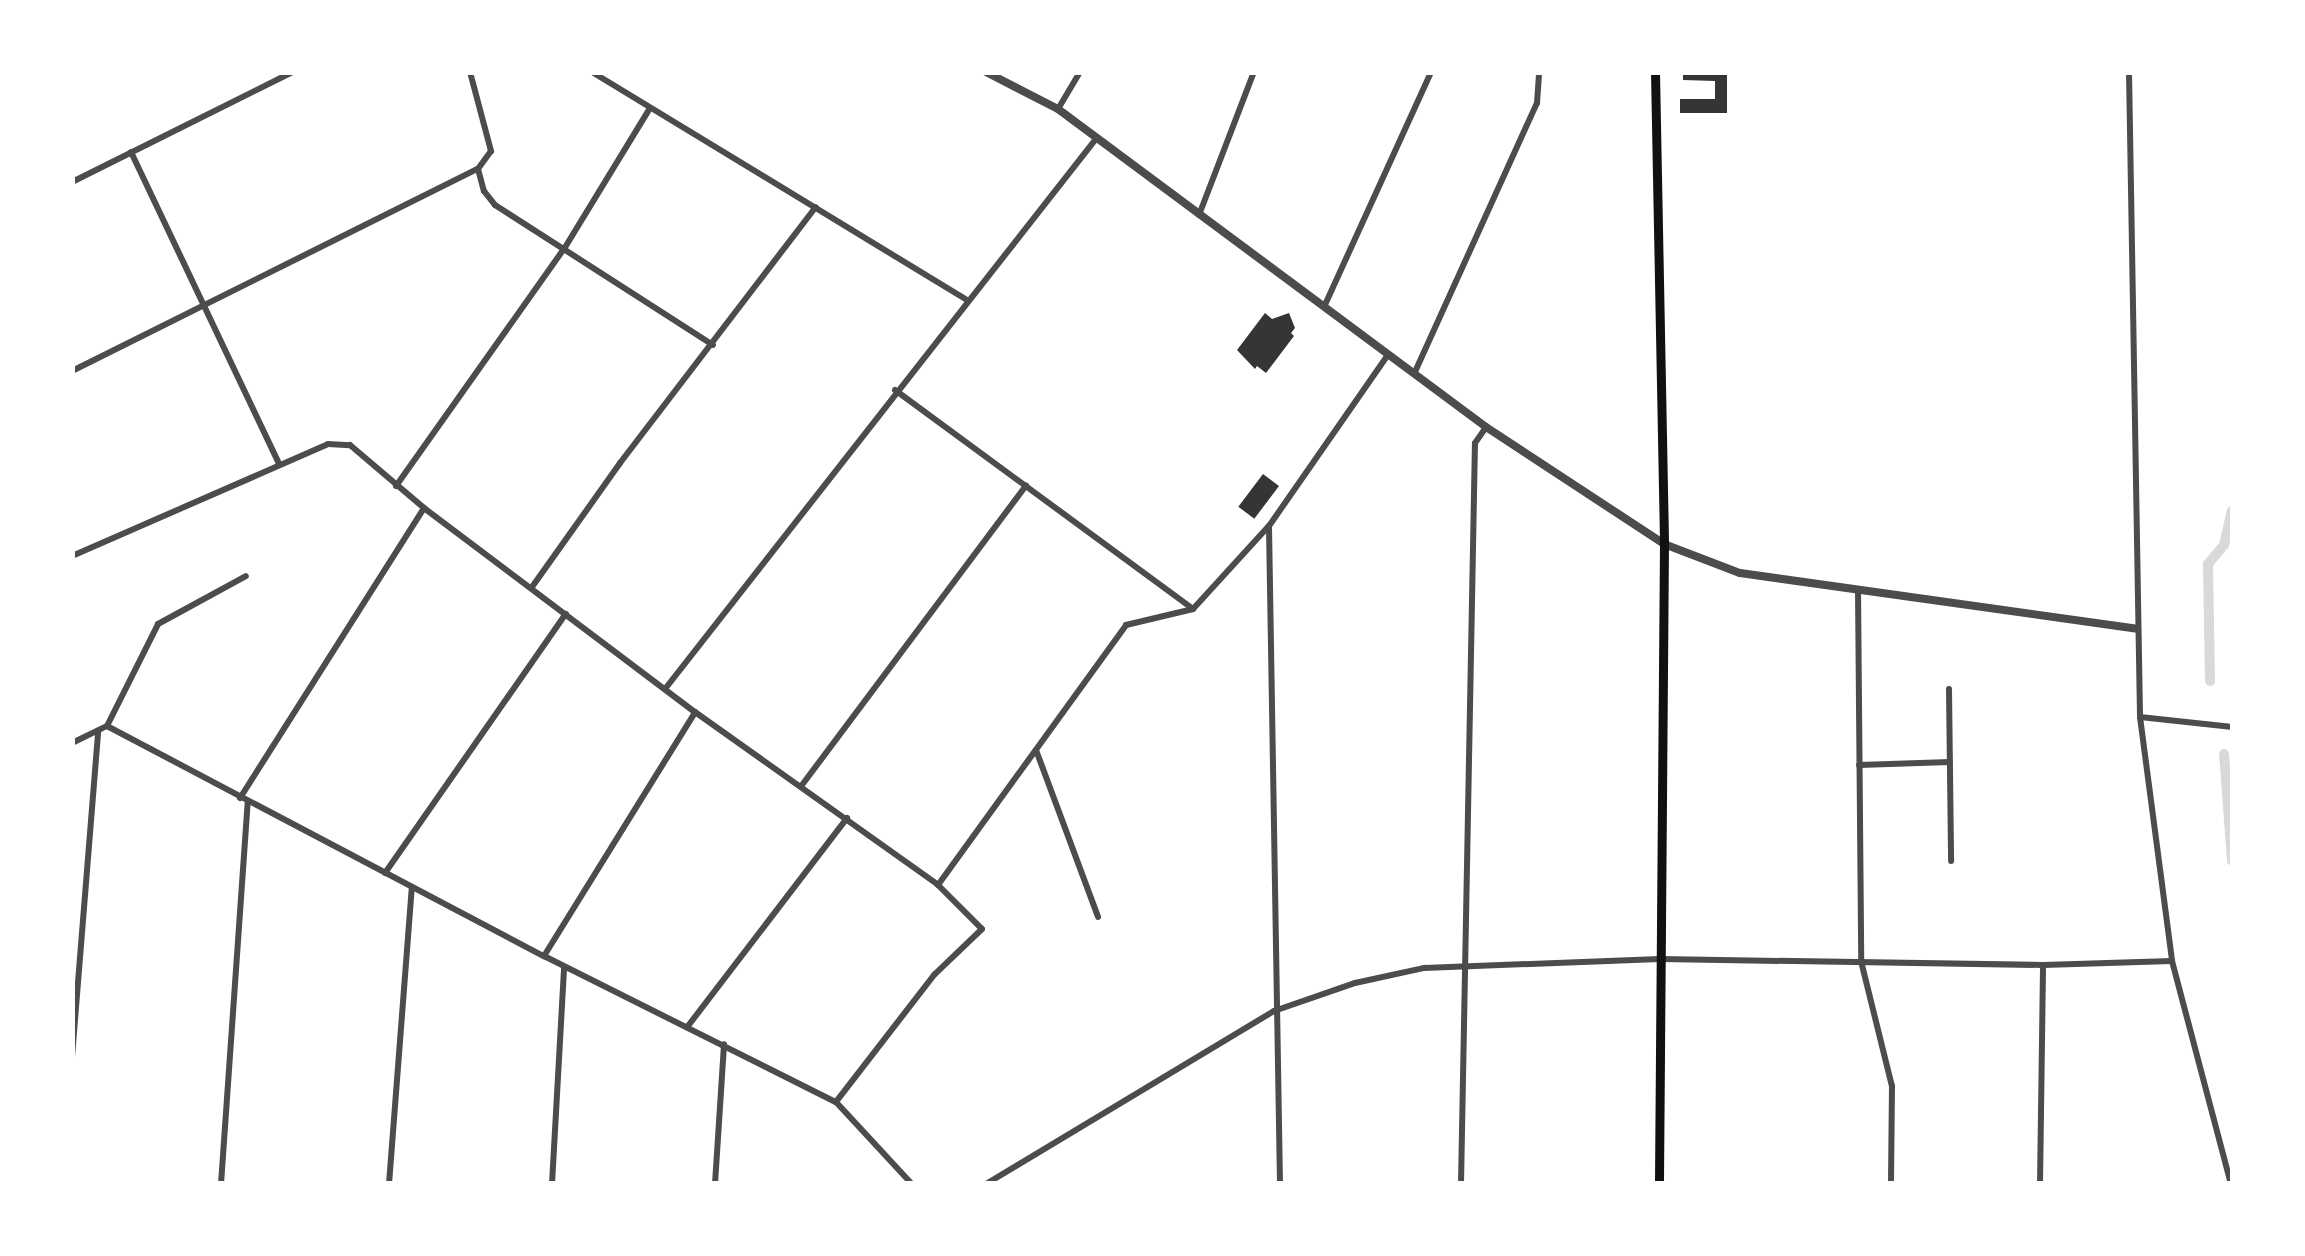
<!DOCTYPE html>
<style>
body{margin:0}
#map{position:relative;width:2305px;height:1256px;overflow:hidden;background:#fff;font-family:Ubuntu,sans-serif}
div>[style]{position:absolute}
[style*='--x']{left:calc(var(--x)*1px);top:calc(var(--y)*1px);width:calc(var(--w)*1px);rotate:calc(var(--a)*1deg)}
.canal>*{height:10px;margin:-5px;padding:0 5px;transform-origin:5px;border-radius:5px;background:#d9d9d9}
.building>*{inset:0;background:#353535;transform-origin:0 0}
.minor>*{height:6px;margin:-3px;padding:0 3px;transform-origin:3px;border-radius:3px;background:#4c4c4c}
.tertiary>*{height:8px;margin:-4px;padding:0 4px;transform-origin:4px;border-radius:4px;background:#4c4c4c}
.secondary>*{height:9px;margin:-4.5px;padding:0 4.5px;transform-origin:4.5px;border-radius:4.5px;background:#111}
span{translate:-50% -50%;white-space:nowrap;text-align:center;line-height:1.15;-webkit-text-stroke:9px #fff;paint-order:stroke}
.frame{position:absolute;inset:0;border:75px solid #fff;pointer-events:none}
</style>
<div id="map">
<div class="canal">
<div style="--x:2210;--y:681;--w:117;--a:-91"></div>
<div style="--x:2208;--y:564;--w:25;--a:-50"></div>
<div style="--x:2224;--y:545;--w:35;--a:-77"></div>
<div style="--x:2224;--y:754;--w:107;--a:85.7"></div>
</div>
<div class="building">
<div style="clip-path:polygon(1683px 72px,1727px 72px,1727px 113px,1680px 113px,1680px 99px,1715px 99px,1715px 81px,1683px 80px)"></div>
<div style="clip-path:polygon(1265px 313px,1272px 319px,1289px 313px,1295px 328px,1291px 333px,1294px 336px,1266px 373px,1257px 366px,1255px 369px,1237px 350px)"></div>
<div style="left:1263px;top:474px;width:20px;height:41px;rotate:37deg"></div>
</div>
<div class="minor">
<div style="--x:470;--y:72;--w:82;--a:75.1"></div>
<div style="--x:491;--y:151;--w:22;--a:126"></div>
<div style="--x:592;--y:72;--w:437;--a:31.3"></div>
<div style="--x:2129;--y:72;--w:645;--a:89.02"></div>
<div style="--x:2140;--y:717;--w:246;--a:82.5"></div>
<div style="--x:2172;--y:961;--w:231;--a:75.2"></div>
<div style="--x:1058;--y:109;--w:43;--a:-59.3"></div>
<div style="--x:131;--y:152;--w:345;--a:64.6"></div>
<div style="--x:72;--y:182;--w:247;--a:-26.5"></div>
<div style="--x:1199;--y:215;--w:153;--a:-69"></div>
<div style="--x:1324;--y:307;--w:258;--a:-65.5"></div>
<div style="--x:72;--y:371;--w:453;--a:-26.5"></div>
<div style="--x:478;--y:169;--w:23;--a:75"></div>
<div style="--x:484;--y:191;--w:18;--a:52"></div>
<div style="--x:495;--y:205;--w:259;--a:32.7"></div>
<div style="--x:1414;--y:374;--w:298;--a:-65.6"></div>
<div style="--x:1537;--y:103;--w:31;--a:-86"></div>
<div style="--x:895;--y:390;--w:368;--a:36.3"></div>
<div style="--x:396;--y:486;--w:291;--a:-54.7"></div>
<div style="--x:564;--y:249;--w:165;--a:-58.6"></div>
<div style="--x:72;--y:556;--w:279;--a:-23.6"></div>
<div style="--x:328;--y:444;--w:22;--a:3"></div>
<div style="--x:350;--y:445;--w:97;--a:40.4"></div>
<div style="--x:424;--y:508;--w:339;--a:37"></div>
<div style="--x:695;--y:712;--w:298;--a:35.4"></div>
<div style="--x:938;--y:885;--w:62;--a:45"></div>
<div style="--x:982;--y:929;--w:66;--a:136.2"></div>
<div style="--x:934;--y:975;--w:160;--a:127.7"></div>
<div style="--x:532;--y:587;--w:152;--a:-54.6"></div>
<div style="--x:620;--y:463;--w:322;--a:-52.6"></div>
<div style="--x:1858;--y:589;--w:372;--a:89.5"></div>
<div style="--x:1861;--y:961;--w:129;--a:76.1"></div>
<div style="--x:1892;--y:1086;--w:98;--a:90.6"></div>
<div style="--x:665;--y:689;--w:697;--a:-51.93"></div>
<div style="--x:1949;--y:689;--w:172;--a:89.3"></div>
<div style="--x:2140;--y:717;--w:93;--a:6.2"></div>
<div style="--x:107;--y:726;--w:494;--a:27.8"></div>
<div style="--x:544;--y:956;--w:326;--a:26.6"></div>
<div style="--x:836;--y:1102;--w:112;--a:47.2"></div>
<div style="--x:72;--y:743;--w:39;--a:-26"></div>
<div style="--x:107;--y:726;--w:114;--a:-63.4"></div>
<div style="--x:158;--y:624;--w:100;--a:-28.6"></div>
<div style="--x:1036;--y:750;--w:178;--a:69.6"></div>
<div style="--x:1859;--y:765;--w:91;--a:-1.9"></div>
<div style="--x:802;--y:785;--w:374;--a:-53.2"></div>
<div style="--x:240;--y:798;--w:343;--a:-57.6"></div>
<div style="--x:385;--y:873;--w:316;--a:-55.1"></div>
<div style="--x:938;--y:885;--w:321;--a:-54.1"></div>
<div style="--x:1126;--y:625;--w:69;--a:-13.4"></div>
<div style="--x:1193;--y:609;--w:111;--a:-47.6"></div>
<div style="--x:544;--y:956;--w:287;--a:-58.2"></div>
<div style="--x:688;--y:1026;--w:262;--a:-52.6"></div>
<div style="--x:72;--y:1057;--w:326;--a:-85.4"></div>
<div style="--x:221;--y:1184;--w:383;--a:-86"></div>
<div style="--x:389;--y:1184;--w:297;--a:-85.6"></div>
<div style="--x:552;--y:1184;--w:217;--a:-86.8"></div>
<div style="--x:715;--y:1184;--w:140;--a:-86.3"></div>
<div style="--x:986;--y:1184;--w:336;--a:-31"></div>
<div style="--x:1274;--y:1011;--w:86;--a:-19.1"></div>
<div style="--x:1355;--y:983;--w:71;--a:-12.3"></div>
<div style="--x:1424;--y:968;--w:236;--a:-2.2"></div>
<div style="--x:1660;--y:959;--w:383;--a:0.9"></div>
<div style="--x:2043;--y:965;--w:129;--a:-1.8"></div>
<div style="--x:1280;--y:1184;--w:658;--a:-90.96"></div>
<div style="--x:1269;--y:526;--w:207;--a:-55.2"></div>
<div style="--x:1461;--y:1184;--w:741;--a:-88.92"></div>
<div style="--x:1475;--y:443;--w:19;--a:-55"></div>
<div style="--x:2040;--y:1184;--w:219;--a:-89.2"></div>
</div>
<div class="tertiary">
<div style="--x:986;--y:72;--w:81;--a:27.2"></div>
<div style="--x:1058;--y:109;--w:533;--a:36.61"></div>
<div style="--x:1486;--y:427;--w:213;--a:33.3"></div>
<div style="--x:1664;--y:544;--w:81;--a:20.9"></div>
<div style="--x:1740;--y:573;--w:401;--a:8"></div>
</div>
<div class="secondary">
<div style="--x:1655;--y:72;--w:472;--a:88.9"></div>
<div style="--x:1664;--y:544;--w:640;--a:90.45"></div>
</div>
<div class="frame"></div>
</div>
